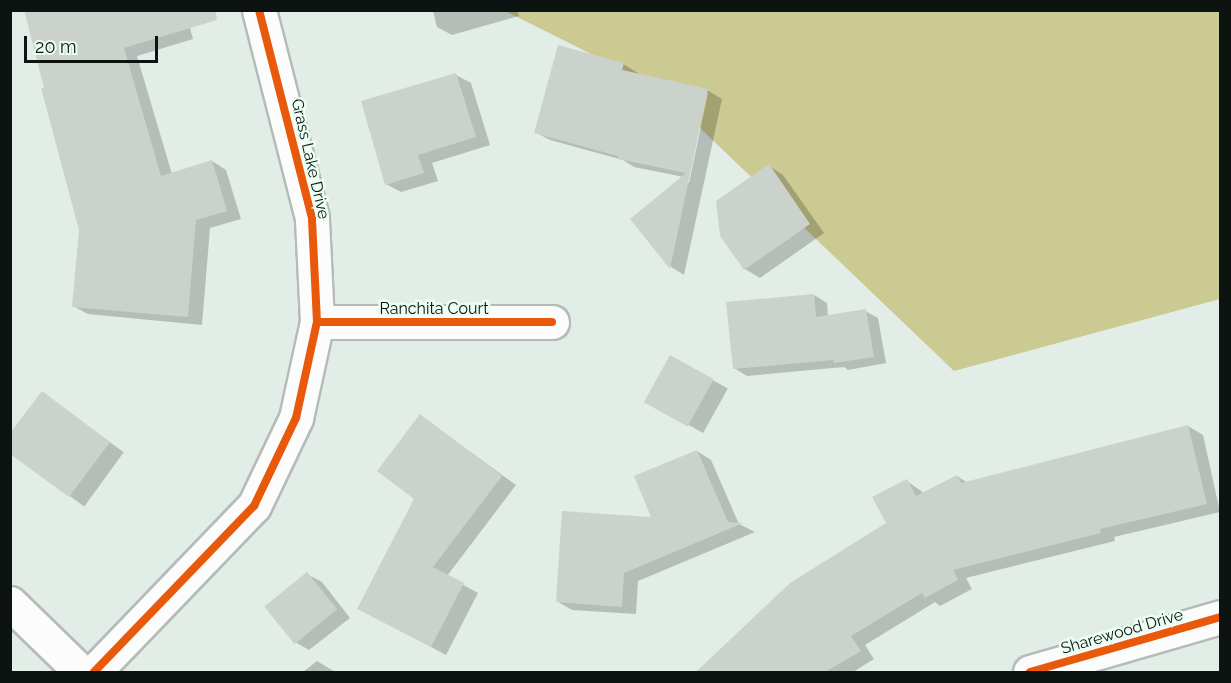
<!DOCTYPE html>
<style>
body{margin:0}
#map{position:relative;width:1231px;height:683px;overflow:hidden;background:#e2ede7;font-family:Raleway,sans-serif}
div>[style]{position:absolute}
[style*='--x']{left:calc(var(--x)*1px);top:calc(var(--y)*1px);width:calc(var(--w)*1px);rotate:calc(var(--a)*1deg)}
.forest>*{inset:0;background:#cbca92}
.shadow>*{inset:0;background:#0003;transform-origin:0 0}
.building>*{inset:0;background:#cbd2cc;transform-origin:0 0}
.roads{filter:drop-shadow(2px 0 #b4bcb7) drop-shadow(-2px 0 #b4bcb7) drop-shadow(0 2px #b4bcb7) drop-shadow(0 -2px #b4bcb7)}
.minor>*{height:33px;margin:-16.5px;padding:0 16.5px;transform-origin:16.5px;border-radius:16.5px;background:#fbfcfb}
.cycleway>*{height:8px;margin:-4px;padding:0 4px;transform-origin:4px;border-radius:4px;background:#e8590c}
span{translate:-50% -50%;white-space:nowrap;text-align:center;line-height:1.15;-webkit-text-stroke:5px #ebfef4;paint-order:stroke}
.street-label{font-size:16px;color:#0d1310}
.frame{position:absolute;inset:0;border:12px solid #0d1310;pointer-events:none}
.scale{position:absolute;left:24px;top:36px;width:134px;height:27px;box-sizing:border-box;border:3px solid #0d1310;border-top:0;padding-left:8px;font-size:18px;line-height:21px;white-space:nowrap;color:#0d1310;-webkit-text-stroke:4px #ebfef4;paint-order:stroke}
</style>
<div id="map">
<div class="forest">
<div style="clip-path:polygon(505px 11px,1220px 11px,1220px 299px,954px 371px,657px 87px)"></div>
</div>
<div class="shadow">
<div style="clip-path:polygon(185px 10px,193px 39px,137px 56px,172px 174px,212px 161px,226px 170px,241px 219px,210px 228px,202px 325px,88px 314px,73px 306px,80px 230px,46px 89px)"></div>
<div style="clip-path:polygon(424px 10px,517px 10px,519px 16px,452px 35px,437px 27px,433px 11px)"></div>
<div style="clip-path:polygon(evenodd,623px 64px,638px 73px,637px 75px,707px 90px,722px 99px,684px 275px,671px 267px,632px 219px,684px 177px,634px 167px,623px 160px,550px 140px,535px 132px,623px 64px,705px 93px,708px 93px,689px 183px,686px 182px,705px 93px)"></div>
<div style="clip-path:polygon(456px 75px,471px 83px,490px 145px,432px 163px,438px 181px,401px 192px,386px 184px)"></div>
<div style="clip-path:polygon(769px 166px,783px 175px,824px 233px,760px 278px,745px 269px)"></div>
<div style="clip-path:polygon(814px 295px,827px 303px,828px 317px,865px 311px,878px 318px,886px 363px,848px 370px,844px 367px,747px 376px,734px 368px)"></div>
<div style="left:671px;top:357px;width:65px;height:51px;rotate:29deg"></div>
<div style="left:42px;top:393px;width:101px;height:67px;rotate:36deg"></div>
<div style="clip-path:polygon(421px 416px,516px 485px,447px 576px,478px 593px,446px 655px,374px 616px,416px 499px)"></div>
<div style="clip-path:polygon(1188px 426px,1203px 435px,1220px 512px,1114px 537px,1115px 541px,966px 578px,972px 589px,940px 606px,935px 602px,865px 645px,874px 659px,853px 672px,698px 672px,791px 584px,888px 524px,907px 481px,924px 493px,957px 476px,968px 483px)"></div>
<div style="clip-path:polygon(697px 451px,711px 460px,739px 524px,755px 532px,638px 581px,636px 614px,572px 610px,558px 602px,653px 519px)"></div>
<div style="clip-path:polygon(307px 574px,322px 582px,350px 618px,309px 650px,295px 642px)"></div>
<div style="clip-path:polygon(317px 661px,332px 670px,334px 672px,303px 672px)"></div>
</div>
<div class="building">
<div style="clip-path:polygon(24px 10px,215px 10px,217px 20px,124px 48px,161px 176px,212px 160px,227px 211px,196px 220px,188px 317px,72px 307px,79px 230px,41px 88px,44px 88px)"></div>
<div style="clip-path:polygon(558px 45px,624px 63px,622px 70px,708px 89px,670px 269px,630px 219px,686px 173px,618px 159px,618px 156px,534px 133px)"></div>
<div style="clip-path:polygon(456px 73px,476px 137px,418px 155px,424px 173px,385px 185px,361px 101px)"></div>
<div style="clip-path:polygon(769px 164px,810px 224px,744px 270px,720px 236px,716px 201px)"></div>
<div style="clip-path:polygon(814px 294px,816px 317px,866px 309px,874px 357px,834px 363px,834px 360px,733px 369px,726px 302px)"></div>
<div style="left:670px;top:355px;width:50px;height:54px;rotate:29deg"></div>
<div style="clip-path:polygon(42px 391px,110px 442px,69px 497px,10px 454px,10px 433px)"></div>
<div style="clip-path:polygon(420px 414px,502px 476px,433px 567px,464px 583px,431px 647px,357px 609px,414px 499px,377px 471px)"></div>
<div style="clip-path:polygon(1188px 425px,1207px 504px,1100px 529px,1101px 533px,953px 570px,958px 580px,925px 598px,922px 593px,851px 636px,861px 651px,825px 672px,696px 672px,790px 583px,886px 523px,872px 497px,907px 479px,916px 496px,957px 475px,961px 483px)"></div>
<div style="clip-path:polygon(697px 450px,728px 522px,743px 523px,624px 573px,622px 607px,556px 602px,562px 511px,651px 517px,634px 476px)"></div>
<div style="left:307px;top:572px;width:48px;height:55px;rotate:51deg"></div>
</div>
<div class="roads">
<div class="minor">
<div style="--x:317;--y:322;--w:235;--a:0"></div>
<div style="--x:10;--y:603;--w:99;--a:44.2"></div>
<div style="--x:94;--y:672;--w:231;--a:-46.1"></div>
<div style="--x:254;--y:506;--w:98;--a:-64.5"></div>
<div style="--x:296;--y:418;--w:98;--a:-77.7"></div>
<div style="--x:317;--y:322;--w:104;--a:-92.8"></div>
<div style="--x:312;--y:218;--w:215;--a:-104.3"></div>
<div style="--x:1030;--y:672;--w:198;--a:-16.1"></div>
</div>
</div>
<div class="cycleway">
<div style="--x:317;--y:322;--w:235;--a:0"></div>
<div style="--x:94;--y:672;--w:231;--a:-46.1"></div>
<div style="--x:254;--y:506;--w:98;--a:-64.5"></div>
<div style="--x:296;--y:418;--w:98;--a:-77.7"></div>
<div style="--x:317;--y:322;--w:104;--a:-92.8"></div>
<div style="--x:312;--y:218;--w:215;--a:-104.3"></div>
<div style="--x:1030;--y:672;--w:198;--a:-16.1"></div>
</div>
<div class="street-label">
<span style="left:310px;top:159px;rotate:77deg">Grass Lake Drive</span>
<span style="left:434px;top:309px">Ranchita Court</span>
<span style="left:1122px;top:632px;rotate:-16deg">Sharewood Drive</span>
</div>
<div class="frame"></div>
<div class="scale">20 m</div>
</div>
